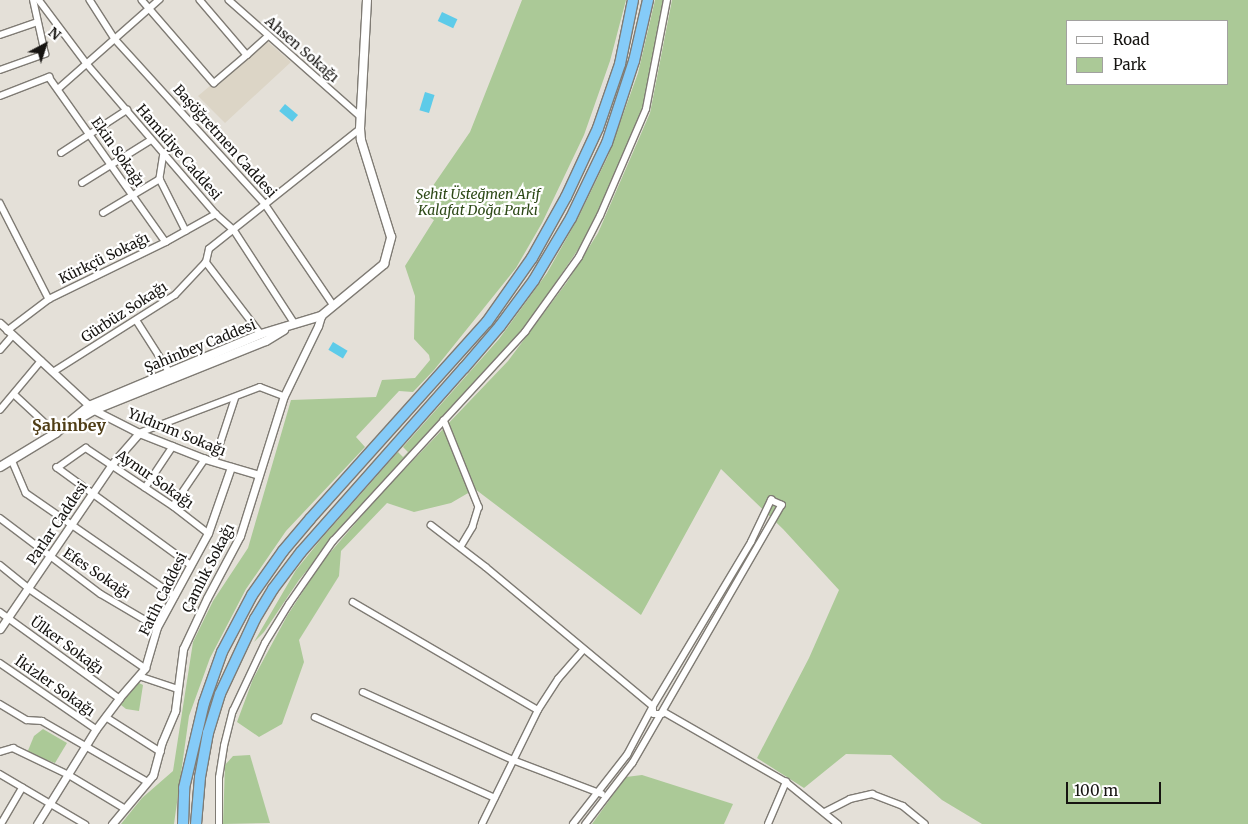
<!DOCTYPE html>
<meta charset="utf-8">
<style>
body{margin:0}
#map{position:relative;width:1248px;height:824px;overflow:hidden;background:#e4e0d8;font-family:Merriweather,serif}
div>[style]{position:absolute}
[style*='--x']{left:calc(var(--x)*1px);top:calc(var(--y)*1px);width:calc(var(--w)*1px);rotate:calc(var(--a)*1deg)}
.built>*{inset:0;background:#dcd5c6}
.green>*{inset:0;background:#abc997}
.water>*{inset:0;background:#5dcbe9;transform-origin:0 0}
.roads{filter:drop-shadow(1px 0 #7f7b74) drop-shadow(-1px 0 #7f7b74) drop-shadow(0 1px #7f7b74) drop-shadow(0 -1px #7f7b74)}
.minor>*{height:5.5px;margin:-2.75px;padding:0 2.75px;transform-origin:2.75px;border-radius:2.75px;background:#fff}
.tertiary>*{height:7px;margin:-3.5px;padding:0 3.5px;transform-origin:3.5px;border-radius:3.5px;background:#fff}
.secondary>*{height:8px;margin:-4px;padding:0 4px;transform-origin:4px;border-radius:4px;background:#fff}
.motorway>*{height:10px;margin:-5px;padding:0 5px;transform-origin:5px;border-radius:5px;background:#85cbf8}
span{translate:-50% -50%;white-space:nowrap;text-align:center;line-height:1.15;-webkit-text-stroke:4.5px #fff;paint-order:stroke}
.street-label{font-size:14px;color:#161411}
.park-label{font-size:14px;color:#2d4917;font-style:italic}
.quarter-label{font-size:16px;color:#503e17;font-weight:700}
.legend{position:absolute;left:1066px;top:20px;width:162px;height:65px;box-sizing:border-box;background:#fff;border:1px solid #a2a1a0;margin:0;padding:6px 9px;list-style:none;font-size:15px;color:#161411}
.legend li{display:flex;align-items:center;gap:10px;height:25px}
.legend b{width:25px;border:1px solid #a2a1a0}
.north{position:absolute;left:20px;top:20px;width:50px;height:50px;-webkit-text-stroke:4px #fff;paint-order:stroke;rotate:40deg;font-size:14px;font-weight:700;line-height:20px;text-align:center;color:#161411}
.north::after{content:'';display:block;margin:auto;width:18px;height:22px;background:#161411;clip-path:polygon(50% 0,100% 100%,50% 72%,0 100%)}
.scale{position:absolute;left:1066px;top:782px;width:95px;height:22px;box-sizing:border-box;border:2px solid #161411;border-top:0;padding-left:6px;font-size:15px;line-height:18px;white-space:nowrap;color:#161411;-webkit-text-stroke:4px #fff;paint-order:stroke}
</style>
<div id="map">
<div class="built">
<div style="clip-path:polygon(267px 41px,291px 62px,225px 123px,198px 96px,211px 85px,215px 88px)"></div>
</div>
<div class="green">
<div style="clip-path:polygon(522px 0,626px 0,610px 61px,584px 135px,542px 223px,516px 268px,434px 370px,413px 392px,399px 391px,356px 437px,365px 447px,286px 531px,246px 589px,210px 658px,189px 716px,174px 824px,121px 824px,142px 798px,173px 771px,193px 642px,213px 601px,248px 548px,291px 400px,376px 397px,382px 380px,415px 378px,430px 360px,429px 355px,414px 339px,415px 296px,405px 266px,434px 220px,417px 209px,470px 132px)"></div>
<div style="clip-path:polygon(655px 0,664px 0,643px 109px,590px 232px,524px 329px,344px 525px,299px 580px,264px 632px,254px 642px,296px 570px,322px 538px,398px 452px,403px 457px,408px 452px,403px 447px,499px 339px,547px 273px,578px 218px,608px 156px,638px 73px)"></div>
<div style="clip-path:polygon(evenodd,672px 0,1248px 0,1248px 824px,982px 824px,942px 800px,891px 755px,846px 754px,804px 788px,757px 758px,809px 658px,839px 590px,783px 529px,721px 469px,641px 615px,475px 489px,451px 503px,414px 512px,387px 503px,341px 551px,339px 576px,299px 640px,304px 662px,282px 724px,259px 737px,237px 722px,253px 679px,287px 616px,322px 562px,379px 496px,508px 361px,567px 282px,598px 233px,650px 113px,672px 0,1067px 21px,1227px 21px,1227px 84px,1067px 84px,1067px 21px)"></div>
<div style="clip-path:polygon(135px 681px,143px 685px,139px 711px,126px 709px,121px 705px,120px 699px)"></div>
<div style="clip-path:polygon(43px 729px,67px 743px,55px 763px,27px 753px,34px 736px)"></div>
<div style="clip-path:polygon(250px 755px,270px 823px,223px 824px,225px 765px,233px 756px)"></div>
<div style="clip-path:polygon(642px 775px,733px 804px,724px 824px,592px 824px,626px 777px)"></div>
</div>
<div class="water">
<div style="left:442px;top:12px;width:17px;height:10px;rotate:25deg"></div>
<div style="left:425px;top:92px;width:10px;height:19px;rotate:17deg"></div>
<div style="left:285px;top:104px;width:17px;height:9px;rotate:40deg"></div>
<div style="left:333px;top:342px;width:17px;height:9px;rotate:31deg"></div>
</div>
<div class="roads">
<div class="minor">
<div style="--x:39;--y:0;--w:80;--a:53.1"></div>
<div style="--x:87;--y:64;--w:198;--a:49.3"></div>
<div style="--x:216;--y:214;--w:24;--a:42"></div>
<div style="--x:234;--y:230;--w:112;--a:57"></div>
<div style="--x:90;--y:0;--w:46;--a:57.3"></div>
<div style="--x:115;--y:39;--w:223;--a:47.7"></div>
<div style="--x:265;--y:204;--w:123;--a:55.9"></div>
<div style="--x:142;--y:0;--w:110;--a:49.1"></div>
<div style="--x:214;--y:83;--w:43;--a:-40.3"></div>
<div style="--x:200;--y:0;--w:72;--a:49.5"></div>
<div style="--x:247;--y:55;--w:28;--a:-42"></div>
<div style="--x:229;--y:0;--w:175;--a:41.5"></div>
<div style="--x:0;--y:35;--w:39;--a:-19"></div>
<div style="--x:0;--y:70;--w:48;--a:-19.6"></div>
<div style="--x:45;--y:54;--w:55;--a:-102.5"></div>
<div style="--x:58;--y:89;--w:135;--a:-41.4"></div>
<div style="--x:0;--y:96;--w:53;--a:-21.2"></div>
<div style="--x:49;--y:77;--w:202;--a:54.7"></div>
<div style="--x:61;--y:153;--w:79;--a:-33.1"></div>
<div style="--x:164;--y:153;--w:26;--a:99"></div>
<div style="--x:160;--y:179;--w:58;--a:63.4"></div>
<div style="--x:82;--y:183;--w:81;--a:-31.9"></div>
<div style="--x:0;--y:203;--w:108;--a:63"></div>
<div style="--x:103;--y:213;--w:66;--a:-30.8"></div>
<div style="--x:206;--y:262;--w:91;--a:52.6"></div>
<div style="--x:137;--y:321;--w:59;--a:57.4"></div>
<div style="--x:7;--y:331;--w:53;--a:-37.3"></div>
<div style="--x:49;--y:299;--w:130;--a:-26"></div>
<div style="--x:166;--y:242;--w:57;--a:-29.2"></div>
<div style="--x:0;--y:350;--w:18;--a:-49"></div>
<div style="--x:53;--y:372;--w:144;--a:-32.3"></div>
<div style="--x:175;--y:295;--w:45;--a:-46.8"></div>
<div style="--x:206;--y:262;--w:13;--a:-77"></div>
<div style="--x:209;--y:249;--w:193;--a:-38.5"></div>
<div style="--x:14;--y:394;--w:57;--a:42.9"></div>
<div style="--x:0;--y:410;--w:64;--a:-50.1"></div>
<div style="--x:444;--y:420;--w:94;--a:68.1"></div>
<div style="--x:479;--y:507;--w:21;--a:107"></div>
<div style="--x:473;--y:527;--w:23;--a:121"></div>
<div style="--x:139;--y:433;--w:129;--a:-20.8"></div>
<div style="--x:260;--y:387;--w:26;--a:21"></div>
<div style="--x:12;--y:460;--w:36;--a:67"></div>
<div style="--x:26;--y:493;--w:181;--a:34.7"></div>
<div style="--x:214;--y:462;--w:67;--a:-71.8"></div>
<div style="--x:145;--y:488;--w:50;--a:-56.3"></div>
<div style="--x:173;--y:506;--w:57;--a:-55.8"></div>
<div style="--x:0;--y:518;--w:126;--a:37"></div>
<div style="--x:101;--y:594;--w:65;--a:30.5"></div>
<div style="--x:431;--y:525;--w:69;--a:37.4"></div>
<div style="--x:486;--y:567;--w:217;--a:39.8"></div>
<div style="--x:653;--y:706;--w:8;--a:83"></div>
<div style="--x:654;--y:714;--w:8;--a:0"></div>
<div style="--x:0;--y:565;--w:36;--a:39"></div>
<div style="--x:28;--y:588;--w:142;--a:34.4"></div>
<div style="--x:190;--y:565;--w:165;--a:-143.9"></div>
<div style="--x:57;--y:468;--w:35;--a:-35"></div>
<div style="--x:86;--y:448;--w:105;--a:33.7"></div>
<div style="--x:173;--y:506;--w:44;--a:37.6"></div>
<div style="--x:353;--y:602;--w:214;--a:30.3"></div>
<div style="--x:0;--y:612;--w:147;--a:35.9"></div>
<div style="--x:0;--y:663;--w:116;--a:34.5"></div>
<div style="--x:139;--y:676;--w:41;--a:18.4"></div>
<div style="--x:363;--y:692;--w:165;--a:24.4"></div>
<div style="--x:513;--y:760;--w:95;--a:20.9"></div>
<div style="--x:0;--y:704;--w:31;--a:31"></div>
<div style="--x:27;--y:720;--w:15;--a:4"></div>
<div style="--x:42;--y:721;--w:122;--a:29.9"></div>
<div style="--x:664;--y:712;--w:141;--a:29.8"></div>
<div style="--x:786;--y:782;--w:67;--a:38.9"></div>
<div style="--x:106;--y:717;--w:65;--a:32.5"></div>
<div style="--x:315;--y:717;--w:197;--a:24.2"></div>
<div style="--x:0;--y:752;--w:14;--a:-17"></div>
<div style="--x:13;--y:748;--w:62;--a:25.7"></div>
<div style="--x:69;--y:775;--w:64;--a:31"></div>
<div style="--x:0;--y:774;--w:99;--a:30.5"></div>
<div style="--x:825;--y:812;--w:28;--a:-27"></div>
<div style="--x:850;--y:799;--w:23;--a:-13"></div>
<div style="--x:872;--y:794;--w:33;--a:21"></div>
<div style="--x:903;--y:806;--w:28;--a:39"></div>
<div style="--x:1;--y:824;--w:42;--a:-59.7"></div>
<div style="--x:219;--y:824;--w:46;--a:-90"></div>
<div style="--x:219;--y:778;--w:32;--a:-81"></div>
<div style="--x:224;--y:746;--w:36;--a:-76"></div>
<div style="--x:233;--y:711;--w:75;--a:-64.8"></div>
<div style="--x:265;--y:643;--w:46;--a:-58.4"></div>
<div style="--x:289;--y:604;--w:77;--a:-55.1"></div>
<div style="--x:333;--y:541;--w:284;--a:-47.4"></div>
<div style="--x:525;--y:332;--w:92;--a:-54.2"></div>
<div style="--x:579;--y:257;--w:46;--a:-62.9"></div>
<div style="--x:600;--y:216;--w:116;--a:-66.7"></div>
<div style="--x:646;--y:109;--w:111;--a:-79.1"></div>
<div style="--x:482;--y:824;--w:127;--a:-63.8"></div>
<div style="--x:538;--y:710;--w:37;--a:-57"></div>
<div style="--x:558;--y:679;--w:38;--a:-49"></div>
<div style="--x:573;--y:824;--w:88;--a:-52"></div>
<div style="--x:627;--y:755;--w:55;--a:-62"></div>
<div style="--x:653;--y:706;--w:191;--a:-59.1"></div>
<div style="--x:751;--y:542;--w:47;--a:-64.5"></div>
<div style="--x:771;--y:500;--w:12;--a:24"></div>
<div style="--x:782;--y:505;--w:298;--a:120"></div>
<div style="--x:633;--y:763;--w:77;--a:127.6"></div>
<div style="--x:768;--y:824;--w:46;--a:-66.8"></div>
</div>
<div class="tertiary">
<div style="--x:0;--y:323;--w:128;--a:42.8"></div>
<div style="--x:94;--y:410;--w:51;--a:27.1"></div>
<div style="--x:139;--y:433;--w:71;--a:21.5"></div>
<div style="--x:205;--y:459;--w:56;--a:16.5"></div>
<div style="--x:0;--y:629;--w:199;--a:-55.8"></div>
<div style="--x:112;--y:464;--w:41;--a:-48.9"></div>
<div style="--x:37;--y:824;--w:112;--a:-58.2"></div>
<div style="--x:96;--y:729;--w:39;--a:-53"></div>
<div style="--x:119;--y:698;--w:40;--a:-49"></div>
<div style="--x:145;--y:668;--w:43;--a:-73.7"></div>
<div style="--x:157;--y:627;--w:107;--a:-61.5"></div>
<div style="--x:208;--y:533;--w:70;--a:-70.8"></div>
<div style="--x:112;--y:824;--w:64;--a:-50.1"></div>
<div style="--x:153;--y:775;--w:34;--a:-75"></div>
<div style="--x:162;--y:742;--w:34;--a:-67"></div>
<div style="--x:175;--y:711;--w:63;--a:-82.6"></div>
<div style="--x:183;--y:649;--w:56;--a:-64.8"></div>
<div style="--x:207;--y:598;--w:70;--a:-62"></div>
<div style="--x:240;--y:536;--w:147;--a:-72.6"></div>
<div style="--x:284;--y:396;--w:78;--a:-64.1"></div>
<div style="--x:318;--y:326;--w:10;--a:-73"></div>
</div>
<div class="secondary">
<div style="--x:77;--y:420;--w:20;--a:-30"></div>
<div style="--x:94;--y:410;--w:185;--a:-21.9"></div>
<div style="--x:266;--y:341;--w:21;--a:-31"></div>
<div style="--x:0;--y:467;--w:66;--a:-31.3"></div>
<div style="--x:56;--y:433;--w:43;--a:-39.3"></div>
<div style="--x:89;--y:406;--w:186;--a:-22.7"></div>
<div style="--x:261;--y:334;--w:63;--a:-16.7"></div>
<div style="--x:321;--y:316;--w:82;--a:-39.5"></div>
<div style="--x:384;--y:264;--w:28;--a:-75"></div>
<div style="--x:391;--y:237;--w:102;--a:-107.2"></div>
<div style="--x:361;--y:140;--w:11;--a:-95"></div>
<div style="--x:360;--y:129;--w:129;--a:-86.9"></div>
</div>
<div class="motorway">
<div style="--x:183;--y:824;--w:36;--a:-88"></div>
<div style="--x:184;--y:788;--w:87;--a:-76.8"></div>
<div style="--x:204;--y:703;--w:54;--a:-70.6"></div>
<div style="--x:222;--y:652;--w:64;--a:-62.2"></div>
<div style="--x:252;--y:595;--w:54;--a:-54.8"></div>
<div style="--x:283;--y:551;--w:42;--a:-49.8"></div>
<div style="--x:310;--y:519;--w:265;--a:-48.1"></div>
<div style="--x:487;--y:322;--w:78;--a:-54.9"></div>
<div style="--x:532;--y:258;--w:70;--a:-60.9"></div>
<div style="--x:566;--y:197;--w:76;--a:-65.1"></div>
<div style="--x:598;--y:128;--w:68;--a:-71"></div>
<div style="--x:620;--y:64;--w:65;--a:-78.5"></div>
<div style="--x:196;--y:824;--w:47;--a:-85.1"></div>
<div style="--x:200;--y:777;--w:45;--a:-79.7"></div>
<div style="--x:208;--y:733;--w:41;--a:-72.9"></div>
<div style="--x:220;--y:694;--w:83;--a:-65"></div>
<div style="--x:255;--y:619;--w:35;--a:-59"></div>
<div style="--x:273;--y:589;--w:46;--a:-52.9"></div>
<div style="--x:301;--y:552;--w:246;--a:-48.5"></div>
<div style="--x:464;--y:368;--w:55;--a:-49.4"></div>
<div style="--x:500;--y:326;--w:57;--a:-53.5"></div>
<div style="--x:534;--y:280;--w:72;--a:-59.2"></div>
<div style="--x:571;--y:218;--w:83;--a:-64.4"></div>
<div style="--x:607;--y:143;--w:86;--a:-71.8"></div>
<div style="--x:634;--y:61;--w:63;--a:-77.1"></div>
</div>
</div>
<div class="street-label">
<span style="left:302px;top:49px;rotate:41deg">Ahsen Sokağı</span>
<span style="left:225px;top:141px;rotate:48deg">Başöğretmen Caddesi</span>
<span style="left:118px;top:152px;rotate:55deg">Ekin Sokağı</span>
<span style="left:179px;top:152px;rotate:49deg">Hamidiye Caddesi</span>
<span style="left:104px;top:258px;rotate:-26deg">Kürkçü Sokağı</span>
<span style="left:124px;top:312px;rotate:-33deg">Gürbüz Sokağı</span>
<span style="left:200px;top:346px;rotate:-22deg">Şahinbey Caddesi</span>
<span style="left:177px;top:432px;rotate:22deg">Yıldırım Sokağı</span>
<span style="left:155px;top:479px;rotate:35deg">Aynur Sokağı</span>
<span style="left:57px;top:523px;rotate:-56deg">Parlar Caddesi</span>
<span style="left:208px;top:568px;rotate:-63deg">Çamlık Sokağı</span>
<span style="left:97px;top:573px;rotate:34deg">Efes Sokağı</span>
<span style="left:163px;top:594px;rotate:-64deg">Fatih Caddesi</span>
<span style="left:67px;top:645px;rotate:36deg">Ülker Sokağı</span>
<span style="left:55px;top:686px;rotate:35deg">İkizler Sokağı</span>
</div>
<div class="park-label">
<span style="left:478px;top:202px">Şehit Üsteğmen Arif<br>Kalafat Doğa Parkı</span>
</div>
<div class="quarter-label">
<span style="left:69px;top:425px">Şahinbey</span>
</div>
<ul class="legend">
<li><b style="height:6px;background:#fff"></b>Road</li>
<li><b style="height:14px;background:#abc997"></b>Park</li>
</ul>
<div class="north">N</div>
<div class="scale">100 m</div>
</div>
